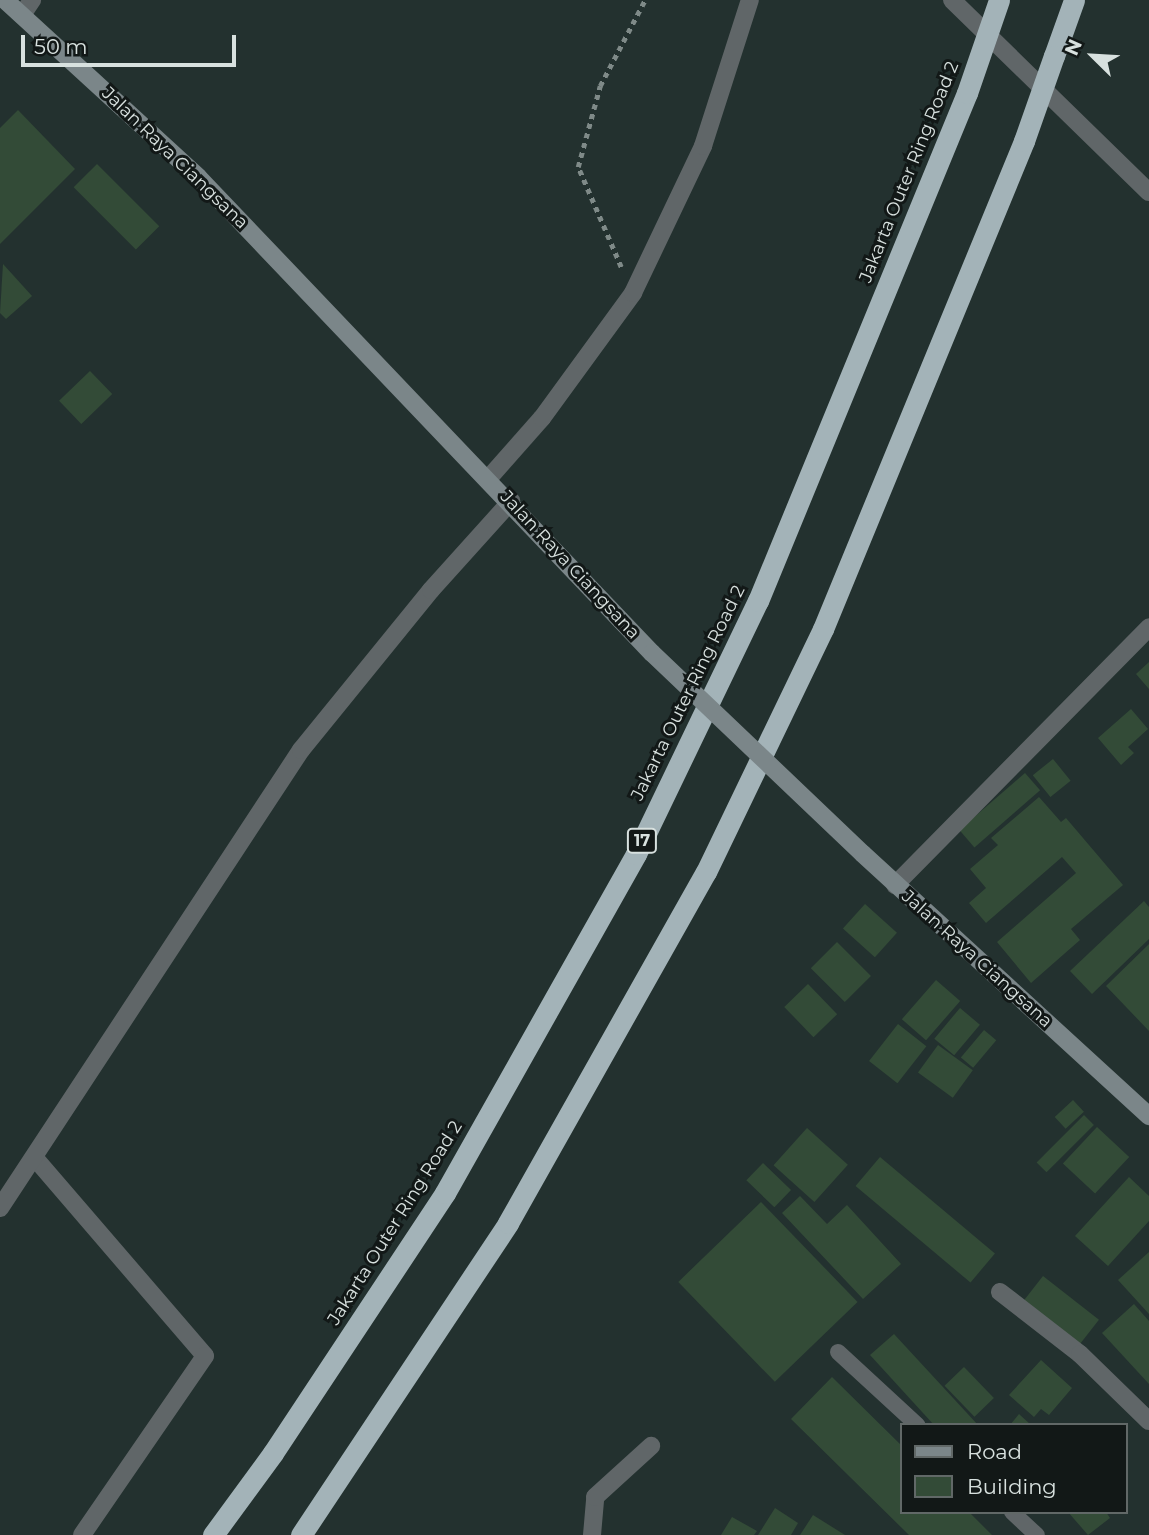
<!DOCTYPE html>
<style>
body{margin:0}
#map{position:relative;width:1149px;height:1535px;overflow:hidden;background:#23312f;font-family:Montserrat,sans-serif}
div>[style]{position:absolute}
[style*='--x']{left:calc(var(--x)*1px);top:calc(var(--y)*1px);width:calc(var(--w)*1px);rotate:calc(var(--a)*1deg)}
.building>*{inset:0;background:#334b37;transform-origin:0 0}
.path>*{height:4.5px;margin-top:-2.25px;transform-origin:0;background:repeating-linear-gradient(90deg,#7f8a88 0 5px,transparent 0 10px)}
.service>*{height:16px;margin:-8px;padding:0 8px;transform-origin:8px;border-radius:8px;background:#606668}
.minor>*{height:18px;margin:-9px;padding:0 9px;transform-origin:9px;border-radius:9px;background:#606668}
.secondary>*{height:18px;margin:-9px;padding:0 9px;transform-origin:9px;border-radius:9px;background:#7b8689}
.motorway>*{height:21px;margin:-10.5px;padding:0 10.5px;transform-origin:10.5px;border-radius:10.5px;background:#a3b3b8}
.secondary-bridge>*{height:18px;margin:-9px;padding:0 9px;transform-origin:9px;border-radius:9px;background:#7b8689}
.motorway-bridge>*{height:21px;margin:-10.5px;padding:0 10.5px;transform-origin:10.5px;border-radius:10.5px;background:#a3b3b8}
span{translate:-50% -50%;white-space:nowrap;text-align:center;line-height:1.15;-webkit-text-stroke:6px #121817;paint-order:stroke}
.shield-label span{padding:2px 5px;background:#121817;border:2px solid;border-radius:5px;-webkit-text-stroke-width:0}
.shield-label{font-size:16px;color:#d8e1df;font-weight:700}
.street-label{font-size:18px;color:#d8e1df}
.legend{position:absolute;left:900px;top:1423px;width:228px;height:91px;box-sizing:border-box;background:#121817;border:2px solid #616867;margin:0;padding:9px 12px;list-style:none;font-size:21px;color:#d8e1df}
.legend li{display:flex;align-items:center;gap:14px;height:35px}
.legend b{width:35px;border:2px solid #616867}
.north{position:absolute;left:1058px;top:21px;width:70px;height:70px;-webkit-text-stroke:5px #121817;paint-order:stroke;rotate:294deg;font-size:19px;font-weight:700;line-height:28px;text-align:center;color:#d8e1df}
.north::after{content:'';display:block;margin:auto;width:24px;height:32px;background:#d8e1df;clip-path:polygon(50% 0,100% 100%,50% 72%,0 100%)}
.scale{position:absolute;left:21px;top:35px;width:215px;height:32px;box-sizing:border-box;border:4px solid #d8e1df;border-top:0;padding-left:9px;font-size:21px;line-height:24px;white-space:nowrap;color:#d8e1df;-webkit-text-stroke:5px #121817;paint-order:stroke}
</style>
<div id="map">
<div class="building">
<div style="clip-path:polygon(18px 110px,75px 169px,0 244px,0 128px)"></div>
<div style="left:97px;top:164px;width:88px;height:33px;rotate:45deg"></div>
<div style="clip-path:polygon(3px 264px,32px 296px,6px 319px,0 313px)"></div>
<div style="left:90px;top:371px;width:32px;height:43px;rotate:46deg"></div>
<div style="clip-path:polygon(1149px 662px,1149px 689px,1136px 674px)"></div>
<div style="clip-path:polygon(1131px 709px,1148px 729px,1128px 747px,1134px 753px,1121px 765px,1098px 738px)"></div>
<div style="left:1053px;top:759px;width:28px;height:26px;rotate:51deg"></div>
<div style="left:1025px;top:773px;width:23px;height:87px;rotate:49deg"></div>
<div style="clip-path:polygon(1039px 797px,1061px 822px,1066px 818px,1123px 885px,1071px 929px,1080px 940px,1031px 983px,997px 942px,1076px 873px,1062px 857px,986px 923px,969px 903px,986px 888px,970px 869px,998px 845px,991px 838px)"></div>
<div style="clip-path:polygon(1144px 901px,1149px 907px,1149px 939px,1092px 994px,1070px 971px)"></div>
<div style="left:865px;top:904px;width:43px;height:33px;rotate:42deg"></div>
<div style="left:837px;top:942px;width:48px;height:37px;rotate:45deg"></div>
<div style="clip-path:polygon(1149px 944px,1149px 1031px,1106px 986px)"></div>
<div style="left:936px;top:980px;width:32px;height:52px;rotate:41deg"></div>
<div style="left:808px;top:984px;width:42px;height:33px;rotate:46deg"></div>
<div style="left:960px;top:1008px;width:26px;height:40px;rotate:40deg"></div>
<div style="left:898px;top:1024px;width:36px;height:47px;rotate:38deg"></div>
<div style="left:984px;top:1030px;width:16px;height:36px;rotate:40deg"></div>
<div style="left:938px;top:1045px;width:43px;height:34px;rotate:36deg"></div>
<div style="left:1073px;top:1100px;width:16px;height:25px;rotate:47deg"></div>
<div style="left:1084px;top:1115px;width:14px;height:67px;rotate:45deg"></div>
<div style="left:1097px;top:1127px;width:44px;height:50px;rotate:43deg"></div>
<div style="left:807px;top:1128px;width:55px;height:50px;rotate:42deg"></div>
<div style="left:880px;top:1157px;width:150px;height:38px;rotate:40deg"></div>
<div style="left:763px;top:1163px;width:39px;height:24px;rotate:44deg"></div>
<div style="clip-path:polygon(1129px 1177px,1149px 1196px,1149px 1221px,1108px 1266px,1075px 1236px)"></div>
<div style="clip-path:polygon(800px 1196px,827px 1224px,847px 1205px,901px 1264px,863px 1299px,782px 1213px)"></div>
<div style="left:761px;top:1202px;width:139px;height:115px;rotate:46deg"></div>
<div style="clip-path:polygon(1149px 1252px,1149px 1314px,1118px 1280px)"></div>
<div style="left:1043px;top:1276px;width:71px;height:34px;rotate:38deg"></div>
<div style="clip-path:polygon(1134px 1304px,1149px 1321px,1149px 1384px,1102px 1333px)"></div>
<div style="clip-path:polygon(894px 1334px,978px 1425px,934px 1425px,870px 1355px)"></div>
<div style="clip-path:polygon(1041px 1360px,1072px 1388px,1049px 1415px,1041px 1409px,1034px 1417px,1009px 1395px)"></div>
<div style="left:964px;top:1367px;width:43px;height:27px;rotate:46deg"></div>
<div style="clip-path:polygon(832px 1377px,902px 1446px,902px 1512px,969px 1512px,992px 1535px,909px 1535px,791px 1419px)"></div>
<div style="clip-path:polygon(1019px 1414px,1031px 1425px,1010px 1425px)"></div>
<div style="clip-path:polygon(775px 1508px,798px 1523px,791px 1535px,758px 1535px)"></div>
<div style="clip-path:polygon(1068px 1512px,1106px 1512px,1110px 1518px,1088px 1535px)"></div>
<div style="clip-path:polygon(813px 1515px,845px 1535px,800px 1535px)"></div>
<div style="clip-path:polygon(732px 1517px,757px 1531px,754px 1535px,721px 1535px)"></div>
</div>
<div class="path">
<div style="--x:621;--y:267;--w:109;--a:-113.3"></div>
<div style="--x:578;--y:167;--w:84;--a:-74.8"></div>
<div style="--x:600;--y:86;--w:97;--a:-62.4"></div>
</div>
<div class="service">
<div style="--x:838;--y:1352;--w:108;--a:42.7"></div>
<div style="--x:1012;--y:1512;--w:34;--a:43"></div>
</div>
<div class="minor">
<div style="--x:952;--y:0;--w:275;--a:44.3"></div>
<div style="--x:22;--y:15;--w:18;--a:-56"></div>
<div style="--x:488;--y:479;--w:81;--a:-48.5"></div>
<div style="--x:542;--y:418;--w:155;--a:-53.9"></div>
<div style="--x:633;--y:293;--w:163;--a:-64.5"></div>
<div style="--x:703;--y:146;--w:153;--a:-72.2"></div>
<div style="--x:895;--y:885;--w:362;--a:-45.4"></div>
<div style="--x:34;--y:1157;--w:262;--a:49.3"></div>
<div style="--x:205;--y:1356;--w:217;--a:124.5"></div>
<div style="--x:0;--y:1208;--w:548;--a:-56.69"></div>
<div style="--x:301;--y:750;--w:206;--a:-50.9"></div>
<div style="--x:431;--y:590;--w:120;--a:-48"></div>
<div style="--x:1000;--y:1292;--w:101;--a:37.8"></div>
<div style="--x:1080;--y:1354;--w:96;--a:44.2"></div>
<div style="--x:592;--y:1535;--w:38;--a:-85"></div>
<div style="--x:595;--y:1497;--w:76;--a:-42.3"></div>
</div>
<div class="secondary">
<div style="--x:5;--y:0;--w:262;--a:42.5"></div>
<div style="--x:198;--y:177;--w:658;--a:46.36"></div>
<div style="--x:863;--y:854;--w:388;--a:42.5"></div>
</div>
<div class="motorway">
<div style="--x:1054;--y:56;--w:59;--a:-70.3"></div>
<div style="--x:213;--y:1535;--w:102;--a:-53.8"></div>
<div style="--x:273;--y:1453;--w:312;--a:-56.5"></div>
<div style="--x:445;--y:1193;--w:389;--a:-60.6"></div>
<div style="--x:636;--y:854;--w:281;--a:-64.3"></div>
<div style="--x:758;--y:601;--w:549;--a:-67.64"></div>
<div style="--x:301;--y:1535;--w:374;--a:-56.4"></div>
<div style="--x:508;--y:1223;--w:403;--a:-60.6"></div>
<div style="--x:706;--y:872;--w:270;--a:-64.3"></div>
<div style="--x:823;--y:629;--w:528;--a:-67.61"></div>
</div>
<div class="secondary-bridge">
<div style="--x:652;--y:653;--w:291;--a:43.6"></div>
</div>
<div class="motorway-bridge">
<div style="--x:967;--y:93;--w:98;--a:-71"></div>
<div style="--x:1024;--y:141;--w:90;--a:-70.6"></div>
</div>
<div class="shield-label">
<span style="left:642px;top:841px">17</span>
</div>
<div class="street-label">
<span style="left:175px;top:158px;rotate:44deg">Jalan Raya Ciangsana</span>
<span style="left:909px;top:172px;rotate:-68deg">Jakarta Outer Ring Road 2</span>
<span style="left:570px;top:565px;rotate:47deg">Jalan Raya Ciangsana</span>
<span style="left:688px;top:693px;rotate:-64deg">Jakarta Outer Ring Road 2</span>
<span style="left:977px;top:959px;rotate:42deg">Jalan Raya Ciangsana</span>
<span style="left:395px;top:1223px;rotate:-58deg">Jakarta Outer Ring Road 2</span>
</div>
<ul class="legend">
<li><b style="height:9px;background:#7b8689"></b>Road</li>
<li><b style="height:19px;background:#334b37"></b>Building</li>
</ul>
<div class="north">N</div>
<div class="scale">50 m</div>
</div>
